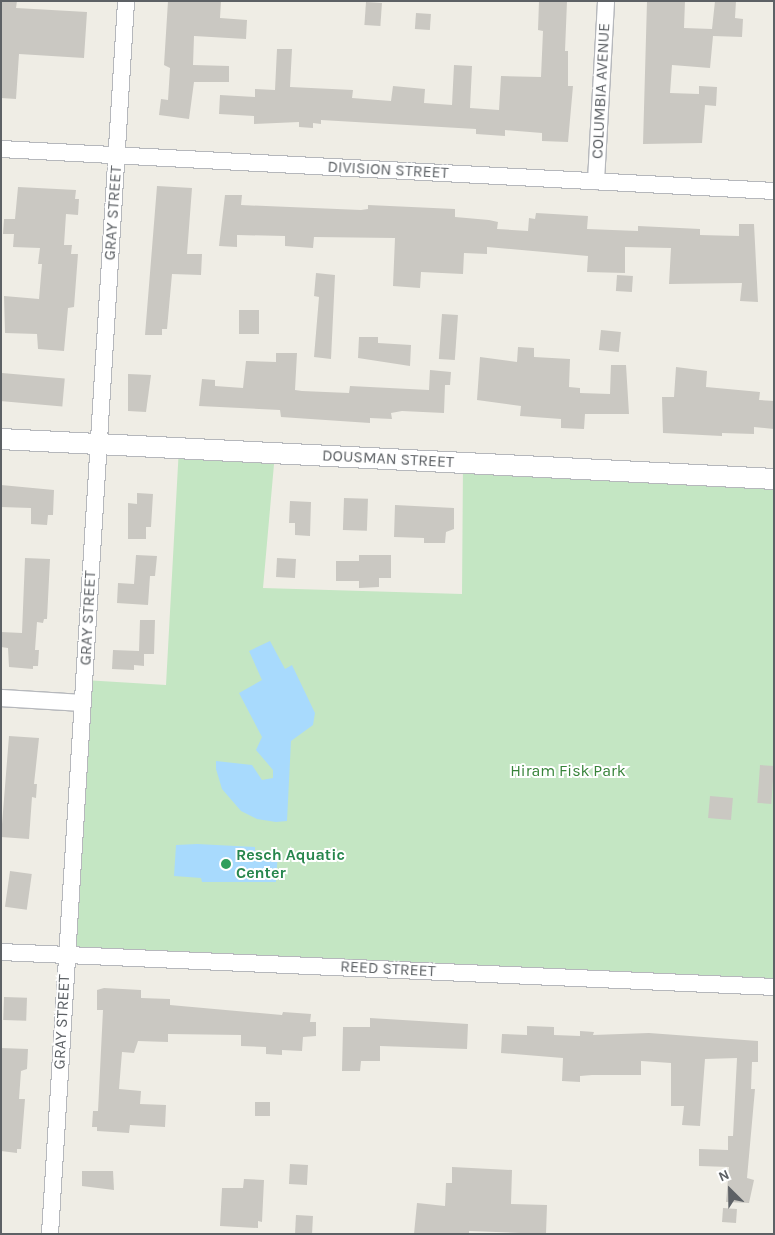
<!DOCTYPE html>
<style>
body{margin:0}
#map{position:relative;width:775px;height:1235px;overflow:hidden;background:#efede5;font-family:Karla,sans-serif}
div>[style]{position:absolute}
[style*='--x']{left:calc(var(--x)*1px);top:calc(var(--y)*1px);width:calc(var(--w)*1px);rotate:calc(var(--a)*1deg)}
.green>*{inset:0;background:#c4e6c3}
.water>*{inset:0;background:#a8dafd}
.building>*{inset:0;background:#cac8c2;transform-origin:0 0}
.roads{filter:drop-shadow(1px 0 #b6b8bc) drop-shadow(-1px 0 #b6b8bc) drop-shadow(0 1px #b6b8bc) drop-shadow(0 -1px #b6b8bc)}
.minor>*{height:16px;margin:-8px;padding:0 8px;transform-origin:8px;border-radius:8px;background:#fff}
.tertiary>*{height:20px;margin:-10px;padding:0 10px;transform-origin:10px;border-radius:10px;background:#fff}
.dots>*{width:14px;height:14px;translate:-50% -50%;box-sizing:border-box;border:2px solid #fff;border-radius:50%}
span{translate:-50% -50%;white-space:nowrap;text-align:center;line-height:1.15;-webkit-text-stroke:4px #fff;paint-order:stroke}
.street-label{font-size:16px;color:#5d6165}
.park-label{font-size:16px;color:#378339}
.leisure-label{font-size:16px;color:#27864d;font-weight:700}
.left{translate:0 -50%;text-align:left}
.frame{position:absolute;inset:0;border:2px solid #5d6165;pointer-events:none}
.north{position:absolute;left:705px;top:1165px;width:50px;height:50px;-webkit-text-stroke:4px #fff;paint-order:stroke;rotate:337deg;font-size:14px;font-weight:700;line-height:20px;text-align:center;color:#5d6165}
.north::after{content:'';display:block;margin:auto;width:18px;height:22px;background:#5d6165;clip-path:polygon(50% 0,100% 100%,50% 72%,0 100%)}
</style>
<div id="map">
<div class="green">
<div style="clip-path:polygon(179px 447px,275px 453px,263px 588px,462px 594px,463px 463px,774px 479px,774px 987px,66px 955px,84px 680px,166px 685px)"></div>
</div>
<div class="water">
<div style="clip-path:polygon(270px 641px,285px 669px,292px 665px,315px 713px,313px 725px,291px 741px,287px 821px,276px 822px,257px 819px,241px 811px,222px 789px,216px 769px,216px 761px,252px 765px,262px 780px,273px 778px,273px 770px,256px 750px,262px 737px,239px 693px,262px 680px,249px 651px)"></div>
<div style="clip-path:polygon(197px 844px,255px 847px,255px 851px,278px 852px,276px 882px,202px 882px,201px 878px,174px 876px,176px 845px)"></div>
</div>
<div class="building">
<div style="clip-path:polygon(1px 1px,17px 1px,16px 8px,87px 12px,84px 58px,19px 54px,16px 99px,1px 98px)"></div>
<div style="clip-path:polygon(168px 1px,221px 1px,220px 18px,247px 20px,246px 39px,194px 36px,193px 65px,229px 66px,229px 82px,194px 82px,189px 119px,159px 115px,161px 99px,168px 100px,170px 68px,164px 65px)"></div>
<div style="clip-path:polygon(539px 1px,567px 1px,565px 51px,568px 51px,568px 86px,573px 86px,568px 142px,542px 141px,542px 133px,505px 130px,505px 136px,476px 134px,476px 129px,321px 120px,321px 124px,313px 123px,313px 128px,299px 127px,299px 122px,254px 124px,254px 116px,219px 114px,220px 95px,255px 97px,255px 89px,275px 90px,277px 49px,292px 49px,290px 87px,353px 90px,352px 98px,391px 101px,393px 86px,425px 89px,424px 103px,452px 105px,454px 65px,472px 66px,470px 108px,499px 110px,501px 76px,541px 77px,543px 31px,538px 30px)"></div>
<div style="clip-path:polygon(647px 1px,685px 1px,684px 28px,712px 29px,715px 1px,736px 1px,735px 18px,743px 19px,742px 37px,713px 36px,710px 68px,672px 65px,670px 93px,699px 94px,699px 86px,717px 87px,716px 106px,705px 105px,702px 143px,643px 144px)"></div>
<div style="left:366px;top:2px;width:16px;height:23px;rotate:4deg"></div>
<div style="left:416px;top:13px;width:15px;height:16px;rotate:4deg"></div>
<div style="clip-path:polygon(157px 186px,192px 188px,187px 254px,202px 254px,201px 275px,172px 274px,167px 329px,162px 329px,162px 335px,145px 335px)"></div>
<div style="clip-path:polygon(18px 187px,76px 190px,75px 199px,79px 199px,78px 215px,66px 214px,64px 245px,72px 245px,71px 254px,78px 254px,74px 307px,68px 308px,64px 351px,38px 349px,37px 334px,5px 333px,4px 296px,39px 299px,42px 264px,38px 264px,40px 248px,13px 247px,14px 234px,3px 234px,4px 219px,15px 219px)"></div>
<div style="clip-path:polygon(225px 195px,242px 195px,241px 205px,361px 210px,368px 209px,368px 205px,455px 209px,455px 217px,489px 220px,498px 222px,497px 229px,528px 231px,529px 218px,535px 219px,536px 213px,588px 216px,587px 229px,638px 231px,638px 226px,659px 227px,700px 229px,700px 235px,739px 236px,739px 224px,754px 224px,758px 302px,740px 301px,742px 283px,669px 284px,671px 248px,625px 247px,625px 273px,587px 272px,588px 256px,487px 247px,487px 254px,464px 253px,463px 274px,421px 272px,420px 288px,393px 286px,395px 238px,314px 237px,313px 248px,285px 246px,285px 236px,237px 235px,237px 247px,219px 246px)"></div>
<div style="clip-path:polygon(316px 273px,335px 275px,331px 359px,314px 357px,319px 297px,314px 296px)"></div>
<div style="left:617px;top:275px;width:16px;height:16px;rotate:4deg"></div>
<div style="left:239px;top:310px;width:20px;height:24px"></div>
<div style="left:442px;top:314px;width:16px;height:45px;rotate:4deg"></div>
<div style="left:601px;top:330px;width:20px;height:20px;rotate:6deg"></div>
<div style="clip-path:polygon(359px 337px,378px 337px,378px 343px,411px 345px,410px 366px,358px 358px)"></div>
<div style="clip-path:polygon(518px 347px,534px 348px,534px 357px,570px 359px,569px 387px,580px 388px,580px 393px,610px 394px,611px 365px,626px 365px,629px 414px,585px 414px,584px 429px,561px 428px,561px 419px,520px 416px,521px 406px,477px 400px,480px 357px,517px 362px)"></div>
<div style="clip-path:polygon(276px 353px,297px 353px,295px 390px,302px 391px,349px 393px,350px 386px,429px 390px,430px 370px,451px 372px,450px 385px,445px 385px,444px 413px,402px 411px,391px 413px,392px 419px,370px 418px,370px 423px,281px 417px,280px 410px,199px 406px,202px 379px,215px 380px,215px 386px,243px 388px,246px 361px,276px 362px)"></div>
<div style="clip-path:polygon(676px 367px,707px 371px,706px 387px,760px 392px,759px 400px,774px 401px,774px 429px,754px 427px,754px 434px,722px 433px,722px 436px,663px 433px,662px 397px,674px 397px)"></div>
<div style="left:2px;top:373px;width:63px;height:28px;rotate:5deg"></div>
<div style="clip-path:polygon(128px 374px,151px 375px,146px 412px,128px 411px)"></div>
<div style="clip-path:polygon(1px 485px,54px 490px,53px 515px,48px 515px,47px 525px,31px 524px,31px 508px,1px 507px)"></div>
<div style="clip-path:polygon(137px 493px,153px 494px,151px 527px,146px 527px,146px 539px,128px 539px,128px 503px,137px 504px)"></div>
<div style="left:344px;top:498px;width:24px;height:32px;rotate:2deg"></div>
<div style="clip-path:polygon(290px 501px,311px 502px,310px 536px,295px 535px,295px 523px,289px 523px)"></div>
<div style="clip-path:polygon(395px 505px,454px 508px,454px 529px,446px 532px,445px 543px,424px 543px,424px 538px,394px 537px)"></div>
<div style="clip-path:polygon(136px 555px,157px 556px,155px 576px,150px 576px,148px 605px,117px 603px,118px 583px,134px 584px)"></div>
<div style="clip-path:polygon(359px 555px,391px 555px,391px 578px,379px 578px,379px 587px,359px 588px,359px 581px,336px 581px,336px 561px,359px 561px)"></div>
<div style="clip-path:polygon(25px 558px,50px 559px,47px 619px,44px 619px,43px 623px,37px 622px,35px 650px,39px 650px,38px 666px,33px 666px,33px 669px,9px 667px,8px 648px,1px 647px,1px 632px,22px 633px)"></div>
<div style="left:277px;top:558px;width:19px;height:19px;rotate:3deg"></div>
<div style="clip-path:polygon(140px 620px,155px 620px,154px 654px,144px 654px,144px 666px,134px 665px,134px 670px,112px 669px,113px 650px,139px 651px)"></div>
<div style="clip-path:polygon(9px 736px,39px 738px,34px 784px,37px 784px,36px 798px,32px 797px,29px 839px,1px 837px)"></div>
<div style="left:760px;top:765px;width:14px;height:38px;rotate:4deg"></div>
<div style="left:710px;top:796px;width:23px;height:22px;rotate:5deg"></div>
<div style="left:10px;top:871px;width:22px;height:36px;rotate:8deg"></div>
<div style="clip-path:polygon(104px 988px,141px 990px,141px 998px,170px 999px,170px 1005px,282px 1015px,283px 1012px,311px 1014px,310px 1022px,316px 1022px,316px 1036px,303px 1037px,302px 1051px,282px 1050px,282px 1055px,266px 1054px,266px 1047px,241px 1046px,241px 1035px,168px 1034px,168px 1042px,138px 1041px,134px 1053px,122px 1052px,119px 1089px,141px 1091px,140px 1104px,166px 1105px,165px 1127px,130px 1125px,129px 1133px,97px 1131px,97px 1127px,92px 1127px,93px 1111px,98px 1111px,103px 1010px,97px 1010px,97px 990px)"></div>
<div style="left:4px;top:997px;width:23px;height:23px;rotate:2deg"></div>
<div style="clip-path:polygon(370px 1018px,468px 1024px,467px 1049px,380px 1046px,380px 1061px,361px 1061px,360px 1071px,342px 1071px,343px 1027px,370px 1027px)"></div>
<div style="clip-path:polygon(527px 1026px,554px 1027px,554px 1035px,580px 1036px,580px 1031px,594px 1032px,593px 1035px,649px 1033px,758px 1041px,758px 1062px,752px 1062px,751px 1089px,755px 1089px,747px 1178px,754px 1180px,749px 1203px,726px 1202px,729px 1167px,699px 1166px,699px 1149px,728px 1150px,728px 1136px,733px 1136px,737px 1058px,705px 1059px,700px 1126px,682px 1125px,684px 1106px,671px 1106px,671px 1063px,641px 1061px,641px 1075px,592px 1075px,580px 1076px,580px 1082px,562px 1081px,563px 1058px,501px 1053px,502px 1034px,527px 1035px)"></div>
<div style="clip-path:polygon(1px 1048px,28px 1049px,27px 1069px,21px 1071px,19px 1099px,25px 1099px,21px 1149px,17px 1149px,17px 1153px,1px 1151px)"></div>
<div style="left:255px;top:1102px;width:15px;height:14px"></div>
<div style="left:290px;top:1164px;width:18px;height:20px;rotate:3deg"></div>
<div style="clip-path:polygon(452px 1167px,512px 1170px,511px 1204px,547px 1205px,546px 1234px,469px 1231px,469px 1234px,414px 1234px,417px 1203px,445px 1206px,446px 1183px,452px 1183px)"></div>
<div style="clip-path:polygon(82px 1171px,113px 1171px,114px 1190px,82px 1186px)"></div>
<div style="clip-path:polygon(244px 1179px,264px 1180px,262px 1222px,258px 1221px,258px 1228px,220px 1226px,222px 1188px,243px 1188px)"></div>
<div style="left:723px;top:1208px;width:14px;height:14px;rotate:4deg"></div>
<div style="left:296px;top:1215px;width:17px;height:19px;rotate:3deg"></div>
</div>
<div class="roads">
<div class="minor">
<div style="--x:1;--y:149;--w:774;--a:3.11"></div>
<div style="--x:596;--y:181;--w:180;--a:-86.8"></div>
<div style="--x:1;--y:698;--w:82;--a:3.5"></div>
<div style="--x:1;--y:952;--w:774;--a:2.59"></div>
<div style="--x:50;--y:1234;--w:1235;--a:-86.47"></div>
</div>
<div class="tertiary">
<div style="--x:1;--y:439;--w:774;--a:2.96"></div>
</div>
</div>
<div class="dots">
<div style="left:226px;top:864px;background:#2e9e5b"></div>
</div>
<div class="street-label">
<span style="left:601px;top:91px;rotate:-87deg">COLUMBIA AVENUE</span>
<span style="left:388px;top:170px;rotate:3deg">DIVISION STREET</span>
<span style="left:113px;top:213px;rotate:-86deg">GRAY STREET</span>
<span style="left:388px;top:459px;rotate:3deg">DOUSMAN STREET</span>
<span style="left:88px;top:618px;rotate:-87deg">GRAY STREET</span>
<span style="left:388px;top:969px;rotate:3deg">REED STREET</span>
<span style="left:62px;top:1022px;rotate:-87deg">GRAY STREET</span>
</div>
<div class="park-label">
<span style="left:568px;top:771px">Hiram Fisk Park</span>
</div>
<div class="leisure-label">
<span class="left" style="left:236px;top:864px">Resch Aquatic<br>Center</span>
</div>
<div class="frame"></div>
<div class="north">N</div>
</div>
